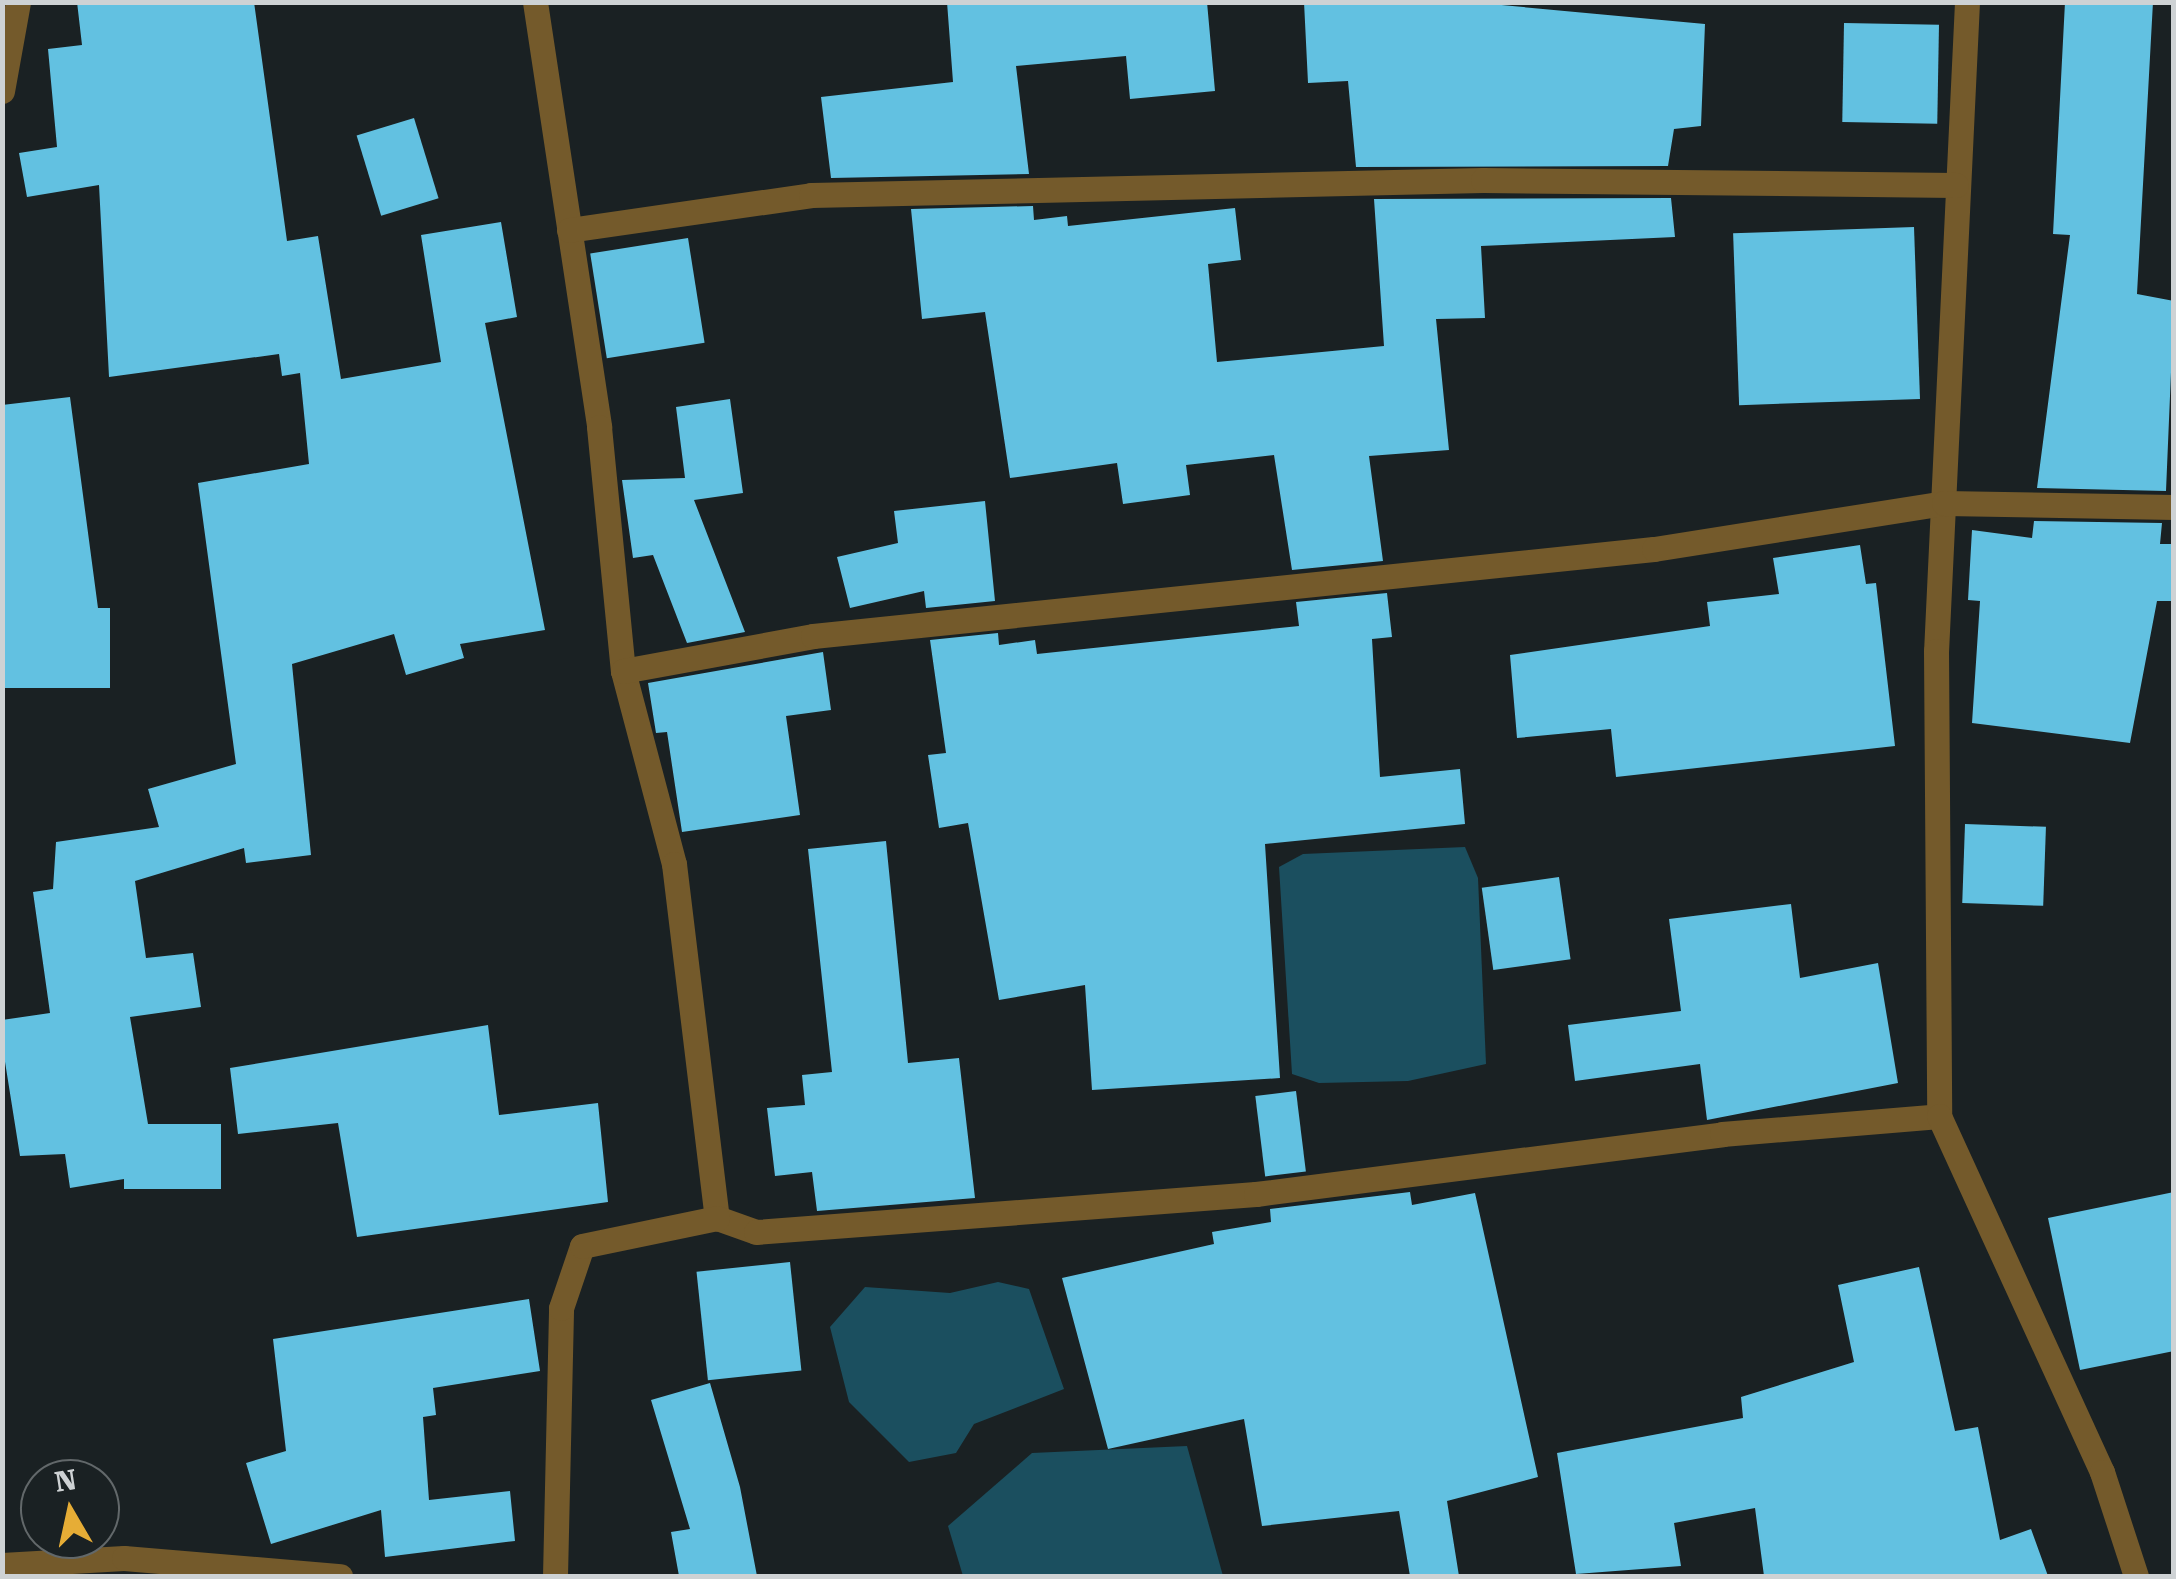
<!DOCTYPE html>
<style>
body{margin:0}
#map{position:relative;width:2176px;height:1579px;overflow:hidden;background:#1a2123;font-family:"Roboto Serif",serif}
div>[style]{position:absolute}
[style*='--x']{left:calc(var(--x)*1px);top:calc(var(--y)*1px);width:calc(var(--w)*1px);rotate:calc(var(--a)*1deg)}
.water>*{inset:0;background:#1b4f5f}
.building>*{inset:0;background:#62c1e1;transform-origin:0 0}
.minor>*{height:25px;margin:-12.5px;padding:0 12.5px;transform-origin:12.5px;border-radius:12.5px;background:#745a2b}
span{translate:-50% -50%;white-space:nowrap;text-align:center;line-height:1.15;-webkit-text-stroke:10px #1a2123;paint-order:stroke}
.frame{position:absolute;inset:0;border:5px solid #ced2d4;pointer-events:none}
.north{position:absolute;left:20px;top:1459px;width:100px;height:100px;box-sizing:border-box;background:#1a2123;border:2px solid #62686a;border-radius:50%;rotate:351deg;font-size:28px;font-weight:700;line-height:40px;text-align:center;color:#ced2d4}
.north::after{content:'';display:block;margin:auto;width:35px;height:45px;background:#e6ad36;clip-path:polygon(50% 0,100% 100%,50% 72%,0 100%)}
</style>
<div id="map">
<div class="water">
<div style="clip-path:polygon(1465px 847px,1478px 878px,1486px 1064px,1408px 1081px,1319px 1083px,1292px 1074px,1279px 867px,1303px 854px)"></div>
<div style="clip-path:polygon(998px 1282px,1029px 1289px,1064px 1389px,974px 1424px,956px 1453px,909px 1462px,849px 1402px,830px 1327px,865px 1287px,950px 1293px)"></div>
<div style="clip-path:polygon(1187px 1446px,1223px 1576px,963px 1576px,948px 1526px,1032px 1453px)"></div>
</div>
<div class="building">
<div style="clip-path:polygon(77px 2px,254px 2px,287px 241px,318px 236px,341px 379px,441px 362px,421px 235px,501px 222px,517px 317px,485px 323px,545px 630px,460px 644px,464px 658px,406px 675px,394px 634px,292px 664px,311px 855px,246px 863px,244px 848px,135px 881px,146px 958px,193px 953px,201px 1007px,130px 1017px,148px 1124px,221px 1124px,221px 1189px,124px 1189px,124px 1179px,70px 1188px,65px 1154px,20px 1156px,2px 1043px,2px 1020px,50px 1013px,33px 892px,53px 889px,56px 842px,159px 827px,148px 789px,236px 764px,198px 483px,309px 464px,300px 373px,282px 376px,279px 354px,109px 377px,99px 185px,27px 197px,19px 153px,57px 147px,48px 49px,82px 45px)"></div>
<div style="clip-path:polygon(947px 2px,1207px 2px,1215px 91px,1130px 99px,1126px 56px,1016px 66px,1029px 174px,831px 178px,821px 97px,953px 82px)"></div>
<div style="clip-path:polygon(1304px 2px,1469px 2px,1705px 24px,1701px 126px,1674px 129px,1668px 166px,1356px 167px,1348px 81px,1308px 83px)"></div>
<div style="clip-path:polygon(2065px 2px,2153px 2px,2137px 294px,2174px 301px,2166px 491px,2037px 488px,2070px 235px,2053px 234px)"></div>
<div style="left:1844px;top:23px;width:95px;height:99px;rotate:1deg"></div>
<div style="left:414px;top:118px;width:84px;height:60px;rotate:73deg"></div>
<div style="clip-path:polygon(1671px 198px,1675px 237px,1481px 246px,1485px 318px,1436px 319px,1449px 450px,1369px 456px,1383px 561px,1292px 570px,1274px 455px,1186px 465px,1190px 495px,1123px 504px,1117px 463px,1010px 478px,985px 312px,922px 319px,911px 209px,1033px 206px,1034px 220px,1067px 216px,1068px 226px,1235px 208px,1241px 260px,1208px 264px,1217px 362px,1384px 346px,1374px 199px)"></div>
<div style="left:1914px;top:227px;width:172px;height:181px;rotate:88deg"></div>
<div style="left:688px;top:238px;width:106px;height:99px;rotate:81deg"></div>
<div style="clip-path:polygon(70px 397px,98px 608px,110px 608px,110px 688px,2px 688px,2px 405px)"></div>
<div style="clip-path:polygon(730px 399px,743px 493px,694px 500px,745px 632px,687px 643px,653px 555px,633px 558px,622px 480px,685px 478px,676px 407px)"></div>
<div style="clip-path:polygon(985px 501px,995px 601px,926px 608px,924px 591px,850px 608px,837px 557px,898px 543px,894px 511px)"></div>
<div style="clip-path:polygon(2034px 521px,2162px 523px,2160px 544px,2174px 544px,2174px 601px,2157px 601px,2130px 743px,1972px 723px,1980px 601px,1968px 600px,1972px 530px,2032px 538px)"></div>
<div style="clip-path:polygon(1860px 545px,1866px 584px,1876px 583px,1895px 746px,1616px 777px,1611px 729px,1517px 738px,1510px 655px,1710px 626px,1707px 602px,1779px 594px,1773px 558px)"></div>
<div style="clip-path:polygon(1387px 593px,1392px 637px,1372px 639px,1380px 777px,1460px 769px,1465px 824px,1265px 844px,1280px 1078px,1092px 1090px,1085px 985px,999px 1000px,968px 823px,939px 828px,928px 755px,946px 753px,930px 640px,998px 633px,999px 645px,1035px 640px,1037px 654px,1299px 626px,1296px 602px)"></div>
<div style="clip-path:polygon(823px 652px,831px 710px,786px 716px,800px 815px,682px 832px,667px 732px,656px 733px,648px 683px)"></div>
<div style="left:1965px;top:824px;width:81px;height:79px;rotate:2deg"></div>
<div style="clip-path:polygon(886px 841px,908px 1063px,959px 1058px,975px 1198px,817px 1211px,812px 1172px,775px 1176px,767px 1108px,805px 1105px,802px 1075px,832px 1072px,808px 849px)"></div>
<div style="left:1559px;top:877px;width:83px;height:78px;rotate:82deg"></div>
<div style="clip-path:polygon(1791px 904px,1800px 978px,1878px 963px,1898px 1083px,1707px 1120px,1700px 1064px,1575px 1081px,1568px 1025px,1681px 1011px,1669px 919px)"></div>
<div style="clip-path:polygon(488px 1025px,499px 1115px,598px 1103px,608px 1202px,357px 1237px,338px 1123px,238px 1134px,230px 1068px)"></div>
<div style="left:1296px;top:1091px;width:81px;height:41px;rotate:83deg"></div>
<div style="clip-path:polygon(1410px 1192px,1412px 1205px,1475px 1193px,1538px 1477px,1447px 1501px,1459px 1576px,1410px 1576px,1399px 1511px,1262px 1526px,1244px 1419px,1108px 1449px,1062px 1278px,1214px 1244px,1212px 1232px,1271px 1222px,1270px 1209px)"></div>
<div style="clip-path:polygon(2174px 1192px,2174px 1351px,2080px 1370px,2048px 1218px)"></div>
<div style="left:790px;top:1262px;width:109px;height:94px;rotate:84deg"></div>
<div style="clip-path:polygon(1919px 1267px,1955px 1431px,1978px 1427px,2000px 1540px,2031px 1529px,2048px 1576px,1764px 1576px,1755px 1508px,1674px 1523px,1681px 1566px,1576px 1574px,1557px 1453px,1743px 1418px,1741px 1397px,1854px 1362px,1838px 1285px)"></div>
<div style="clip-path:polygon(529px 1299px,540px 1371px,433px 1388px,436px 1415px,423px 1417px,429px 1500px,510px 1491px,515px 1541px,385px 1557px,381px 1510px,271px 1544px,246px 1463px,286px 1451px,273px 1339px)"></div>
<div style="clip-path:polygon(710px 1383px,740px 1487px,757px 1576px,679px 1576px,671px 1532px,690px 1529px,651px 1400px)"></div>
</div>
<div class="minor">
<div style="--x:535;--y:2;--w:430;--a:81.4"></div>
<div style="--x:599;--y:427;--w:245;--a:84.4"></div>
<div style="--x:623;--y:671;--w:200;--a:75.2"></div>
<div style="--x:674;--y:864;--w:357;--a:83.1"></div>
<div style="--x:717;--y:1218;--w:41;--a:19.7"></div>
<div style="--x:756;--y:1232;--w:501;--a:-4.35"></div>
<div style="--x:1256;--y:1194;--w:470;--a:-7.3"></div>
<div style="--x:1722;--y:1134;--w:218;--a:-4.7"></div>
<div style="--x:1967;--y:2;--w:650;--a:92.73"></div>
<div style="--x:1936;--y:651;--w:465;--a:89.6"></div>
<div style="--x:1939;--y:1116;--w:392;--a:65.4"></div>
<div style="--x:2102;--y:1472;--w:109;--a:71.9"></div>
<div style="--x:2;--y:91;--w:90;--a:-79.8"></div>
<div style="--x:569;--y:230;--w:245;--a:-8.2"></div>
<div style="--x:811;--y:195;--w:672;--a:-1.28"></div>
<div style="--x:1483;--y:180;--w:473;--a:0.6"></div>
<div style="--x:623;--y:671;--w:193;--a:-10.4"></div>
<div style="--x:813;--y:636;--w:845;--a:-5.91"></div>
<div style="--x:1654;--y:549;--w:294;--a:-9"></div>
<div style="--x:1944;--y:503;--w:230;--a:1"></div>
<div style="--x:2;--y:1565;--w:122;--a:-3.3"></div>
<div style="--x:124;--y:1558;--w:217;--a:4.8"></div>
<div style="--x:555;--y:1576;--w:268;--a:-88.7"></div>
<div style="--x:561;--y:1308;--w:65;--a:-71.3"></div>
<div style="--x:582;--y:1246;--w:138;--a:-11.7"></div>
</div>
<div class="frame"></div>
<div class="north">N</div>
</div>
